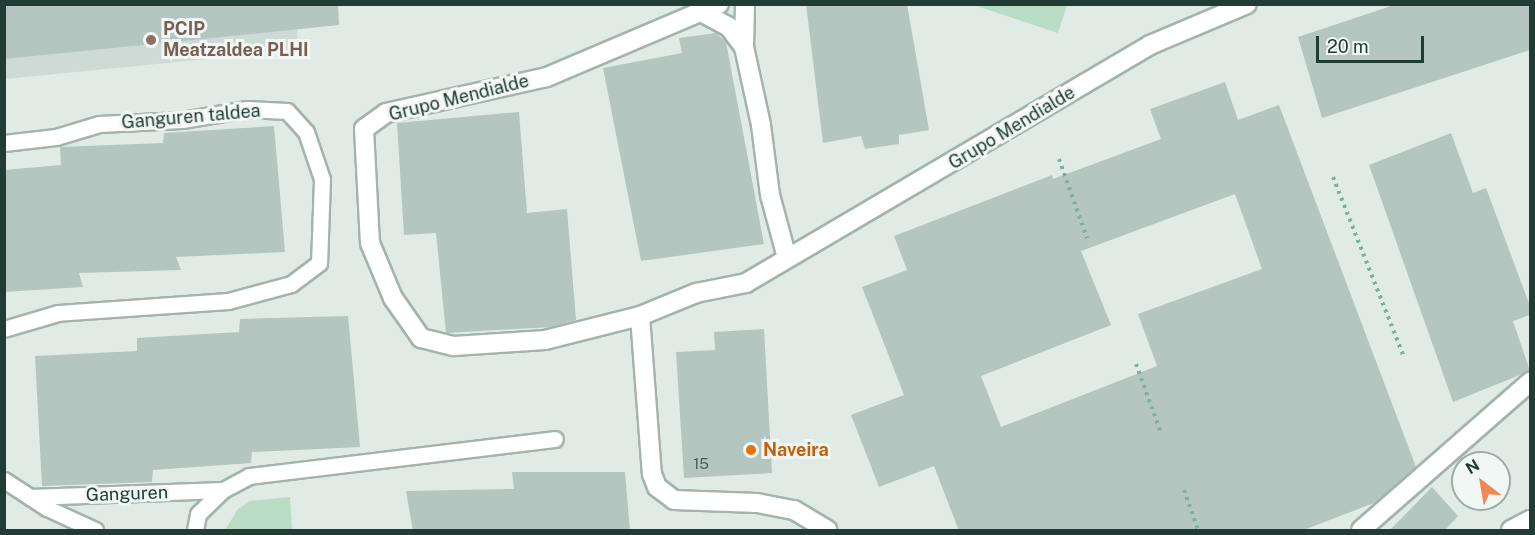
<!DOCTYPE html>
<style>
body{margin:0}
#map{position:relative;width:1535px;height:535px;overflow:hidden;background:#e0ebe6;font-family:"Public Sans",sans-serif}
div>[style]{position:absolute}
[style*='--x']{left:calc(var(--x)*1px);top:calc(var(--y)*1px);width:calc(var(--w)*1px);rotate:calc(var(--a)*1deg)}
.built>*{inset:0;background:#cedad5}
.green>*{inset:0;background:#b8dcc4}
.building>*{inset:0;background:#b5c5c0}
.path>*{height:4px;margin-top:-2px;transform-origin:0;background:repeating-linear-gradient(90deg,#80aea3 0 3px,transparent 0 7.5px)}
.roads{filter:drop-shadow(2px 0 #a3b3ad) drop-shadow(-2px 0 #a3b3ad) drop-shadow(0 2px #a3b3ad) drop-shadow(0 -2px #a3b3ad)}
.lane>*{height:15px;margin:-7.5px;padding:0 7.5px;transform-origin:7.5px;border-radius:7.5px;background:#fff}
.street>*{height:18px;margin:-9px;padding:0 9px;transform-origin:9px;border-radius:9px;background:#fff}
.dots>*{width:16px;height:16px;translate:-50% -50%;box-sizing:border-box;border:3px solid #f0f7f4;border-radius:50%}
span{translate:-50% -50%;white-space:nowrap;text-align:center;line-height:1.15;-webkit-text-stroke:6px #f0f7f4;paint-order:stroke}
.number-label{font-size:15px;color:#465e58}
.number-label span{-webkit-text-stroke-width:0}
.education-label{font-size:18px;color:#785e54;font-weight:700}
.left{translate:0 -50%;text-align:left}
.street-label{font-size:18px;color:#213b35}
.food-label{font-size:18px;color:#c56008;font-weight:700}
.frame{position:absolute;inset:0;border:6px solid #213b35;pointer-events:none}
.north{position:absolute;left:1451px;top:451px;width:60px;height:60px;box-sizing:border-box;background:#f0f7f4;border:2px solid #9daca8;border-radius:50%;rotate:329deg;font-size:16px;font-weight:700;line-height:24px;text-align:center;color:#213b35}
.north::after{content:'';display:block;margin:auto;width:21px;height:27px;background:#f18757;clip-path:polygon(50% 0,100% 100%,50% 72%,0 100%)}
.scale{position:absolute;left:1316px;top:36px;width:108px;height:27px;box-sizing:border-box;border:3px solid #213b35;border-top:0;padding-left:8px;font-size:18px;line-height:21px;white-space:nowrap;color:#213b35;-webkit-text-stroke:4px #f0f7f4;paint-order:stroke}
</style>
<div id="map">
<div class="built">
<div style="clip-path:polygon(5px 5px,297px 29px,298px 50px,5px 79px)"></div>
</div>
<div class="green">
<div style="clip-path:polygon(974px 5px,1067px 5px,1058px 33px)"></div>
<div style="clip-path:polygon(290px 497px,292px 530px,225px 530px,238px 509px,250px 501px)"></div>
</div>
<div class="building">
<div style="clip-path:polygon(4px 4px,338px 4px,339px 25px,4px 59px)"></div>
<div style="clip-path:polygon(806px 4px,907px 4px,929px 130px,899px 135px,899px 144px,865px 149px,861px 136px,823px 143px)"></div>
<div style="clip-path:polygon(1397px 4px,1530px 4px,1530px 50px,1322px 118px,1298px 37px)"></div>
<div style="clip-path:polygon(716px 33px,726px 42px,764px 244px,641px 261px,603px 68px,682px 53px,679px 38px)"></div>
<div style="clip-path:polygon(evenodd,1225px 82px,1238px 120px,1279px 105px,1416px 467px,1374px 503px,1301px 531px,959px 531px,934px 466px,879px 487px,851px 415px,904px 395px,862px 287px,907px 270px,894px 236px,1052px 175px,1053px 179px,1161px 139px,1150px 109px,1225px 82px,1235px 194px,1262px 269px,1138px 314px,1157px 366px,1001px 427px,981px 376px,1111px 325px,1081px 251px,1235px 194px)"></div>
<div style="clip-path:polygon(519px 112px,527px 213px,567px 209px,576px 320px,551px 327px,446px 333px,436px 233px,404px 235px,397px 123px)"></div>
<div style="clip-path:polygon(274px 126px,285px 252px,176px 257px,181px 270px,79px 273px,83px 287px,4px 292px,4px 170px,61px 165px,60px 147px,163px 143px,164px 133px)"></div>
<div style="clip-path:polygon(1451px 133px,1473px 193px,1486px 188px,1530px 306px,1530px 315px,1513px 321px,1530px 371px,1453px 402px,1369px 165px)"></div>
<div style="clip-path:polygon(348px 316px,360px 447px,252px 452px,251px 463px,153px 470px,152px 482px,42px 486px,35px 356px,137px 351px,137px 338px,239px 332px,240px 319px)"></div>
<div style="clip-path:polygon(764px 329px,772px 473px,684px 478px,676px 352px,715px 350px,714px 332px)"></div>
<div style="clip-path:polygon(512px 472px,625px 472px,630px 531px,413px 531px,406px 491px,514px 489px)"></div>
<div style="clip-path:polygon(1432px 487px,1458px 516px,1444px 531px,1389px 531px)"></div>
</div>
<div class="path">
<div style="--x:1059;--y:159;--w:84;--a:70.5"></div>
<div style="--x:1333;--y:177;--w:193;--a:68.5"></div>
<div style="--x:1136;--y:364;--w:73;--a:70.1"></div>
<div style="--x:1184;--y:490;--w:42;--a:70.7"></div>
</div>
<div class="roads">
<div class="lane">
<div style="--x:4;--y:143;--w:52;--a:-6.6"></div>
<div style="--x:56;--y:137;--w:45;--a:-16.8"></div>
<div style="--x:99;--y:124;--w:83;--a:-2.8"></div>
<div style="--x:182;--y:120;--w:66;--a:-9.6"></div>
<div style="--x:247;--y:109;--w:40;--a:2.9"></div>
<div style="--x:287;--y:111;--w:28;--a:48"></div>
<div style="--x:306;--y:132;--w:50;--a:71.2"></div>
<div style="--x:322;--y:179;--w:84;--a:92"></div>
<div style="--x:319;--y:263;--w:35;--a:143"></div>
<div style="--x:291;--y:284;--w:65;--a:164.9"></div>
<div style="--x:228;--y:301;--w:170;--a:176"></div>
<div style="--x:58;--y:313;--w:56;--a:163.5"></div>
<div style="--x:4;--y:480;--w:51;--a:33.1"></div>
<div style="--x:47;--y:508;--w:53;--a:24.6"></div>
<div style="--x:30;--y:497;--w:193;--a:-2.1"></div>
<div style="--x:195;--y:530;--w:16;--a:-79"></div>
<div style="--x:198;--y:514;--w:35;--a:-44"></div>
<div style="--x:223;--y:490;--w:30;--a:-28"></div>
<div style="--x:249;--y:476;--w:308;--a:-6.9"></div>
</div>
<div class="street">
<div style="--x:719;--y:4;--w:187;--a:157"></div>
<div style="--x:547;--y:77;--w:165;--a:167.4"></div>
<div style="--x:386;--y:113;--w:27;--a:144"></div>
<div style="--x:364;--y:129;--w:114;--a:87"></div>
<div style="--x:370;--y:243;--w:60;--a:67.3"></div>
<div style="--x:393;--y:298;--w:49;--a:55"></div>
<div style="--x:421;--y:338;--w:34;--a:14"></div>
<div style="--x:454;--y:346;--w:91;--a:-3.8"></div>
<div style="--x:545;--y:340;--w:98;--a:-14.2"></div>
<div style="--x:640;--y:316;--w:61;--a:-22.3"></div>
<div style="--x:696;--y:293;--w:51;--a:-11.3"></div>
<div style="--x:746;--y:283;--w:469;--a:-30.5"></div>
<div style="--x:1150;--y:45;--w:105;--a:-22.9"></div>
<div style="--x:745;--y:4;--w:43;--a:91.3"></div>
<div style="--x:744;--y:47;--w:80;--a:77.7"></div>
<div style="--x:761;--y:125;--w:71;--a:82.7"></div>
<div style="--x:770;--y:195;--w:65;--a:74.9"></div>
<div style="--x:701;--y:12;--w:32;--a:28"></div>
<div style="--x:729;--y:27;--w:25;--a:53"></div>
<div style="--x:640;--y:316;--w:158;--a:85.7"></div>
<div style="--x:652;--y:474;--w:14;--a:69"></div>
<div style="--x:657;--y:487;--w:21;--a:37"></div>
<div style="--x:674;--y:500;--w:83;--a:2.1"></div>
<div style="--x:757;--y:503;--w:38;--a:11"></div>
<div style="--x:794;--y:510;--w:39;--a:31"></div>
<div style="--x:1361;--y:530;--w:225;--a:-41.2"></div>
<div style="--x:1511;--y:530;--w:21;--a:-28"></div>
</div>
</div>
<div class="dots">
<div style="left:151px;top:40px;background:#8d6e63"></div>
<div style="left:751px;top:450px;background:#e8710a"></div>
</div>
<div class="number-label">
<span style="left:701px;top:464px">15</span>
</div>
<div class="education-label">
<span class="left" style="left:163px;top:40px">PCIP<br>Meatzaldea PLHI</span>
</div>
<div class="street-label">
<span style="left:459px;top:98px;rotate:-14deg">Grupo Mendialde</span>
<span style="left:191px;top:117px;rotate:-5deg">Ganguren taldea</span>
<span style="left:1012px;top:128px;rotate:-31deg">Grupo Mendialde</span>
<span style="left:127px;top:494px;rotate:-2deg">Ganguren</span>
</div>
<div class="food-label">
<span class="left" style="left:763px;top:450px">Naveira</span>
</div>
<div class="frame"></div>
<div class="north">N</div>
<div class="scale">20 m</div>
</div>
